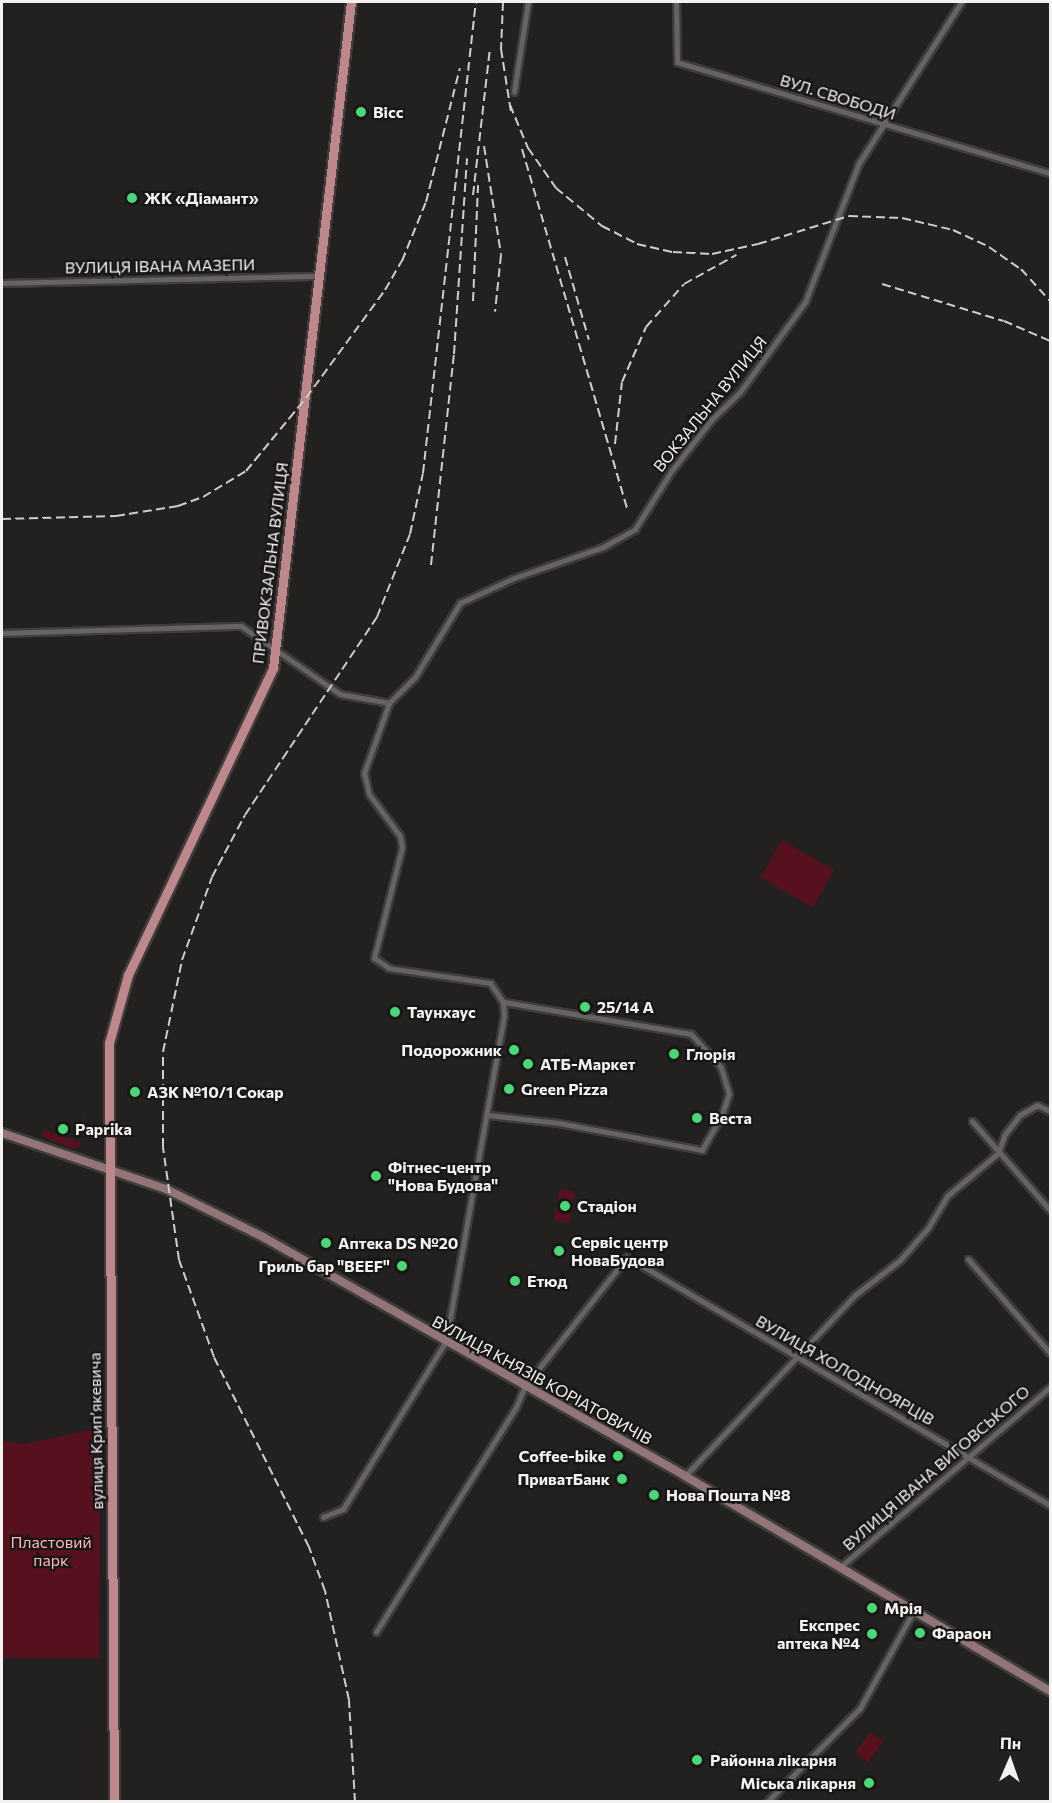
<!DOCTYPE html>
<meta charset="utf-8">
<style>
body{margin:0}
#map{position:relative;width:1052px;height:1803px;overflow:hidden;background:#232020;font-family:Commissioner,sans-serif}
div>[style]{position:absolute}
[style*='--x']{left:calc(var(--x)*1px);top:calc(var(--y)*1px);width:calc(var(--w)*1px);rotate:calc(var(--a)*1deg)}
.green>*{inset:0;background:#57111e;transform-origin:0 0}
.roads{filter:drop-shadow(2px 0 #3f3c3c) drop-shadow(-2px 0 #3f3c3c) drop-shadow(0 2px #3f3c3c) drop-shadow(0 -2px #3f3c3c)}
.street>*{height:5px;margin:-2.5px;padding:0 2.5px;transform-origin:2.5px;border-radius:2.5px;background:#676363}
.secondary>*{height:8px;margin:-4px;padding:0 4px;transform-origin:4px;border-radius:4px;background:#927577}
.primary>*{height:9px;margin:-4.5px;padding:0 4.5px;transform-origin:4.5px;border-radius:4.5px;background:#bd878b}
.rail>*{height:2px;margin-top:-1px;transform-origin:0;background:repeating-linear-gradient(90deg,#cfcccc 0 9px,transparent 0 13.5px)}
.dots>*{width:16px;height:16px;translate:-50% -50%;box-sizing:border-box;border:3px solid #191616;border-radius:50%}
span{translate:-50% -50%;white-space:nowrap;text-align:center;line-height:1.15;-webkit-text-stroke:4.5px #191616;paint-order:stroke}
.street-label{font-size:16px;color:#f4f1f1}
.poi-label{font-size:16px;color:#f4f1f1;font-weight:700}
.left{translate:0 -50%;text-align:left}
.right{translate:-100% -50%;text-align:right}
.park-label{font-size:16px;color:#fdb7bb}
.frame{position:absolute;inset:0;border:3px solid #f4f1f1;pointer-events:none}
.north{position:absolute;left:980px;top:1731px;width:60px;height:60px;-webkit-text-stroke:4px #191616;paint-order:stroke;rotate:2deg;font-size:16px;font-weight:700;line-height:24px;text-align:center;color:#f4f1f1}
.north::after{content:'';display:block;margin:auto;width:21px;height:27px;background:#f4f1f1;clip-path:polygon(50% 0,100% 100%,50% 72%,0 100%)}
</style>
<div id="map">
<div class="green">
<div style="left:782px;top:840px;width:60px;height:43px;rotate:30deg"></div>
<div style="clip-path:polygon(43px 1129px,80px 1142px,81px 1145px,74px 1149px,47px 1139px,43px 1137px)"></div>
<div style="left:560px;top:1189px;width:15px;height:32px;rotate:11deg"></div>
<div style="clip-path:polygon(100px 1428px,99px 1658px,2px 1658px,2px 1441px,24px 1444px)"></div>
<div style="left:870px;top:1732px;width:16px;height:26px;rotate:35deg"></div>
</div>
<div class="roads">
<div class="street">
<div style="--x:676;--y:2;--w:60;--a:89"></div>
<div style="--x:677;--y:62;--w:389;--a:16.6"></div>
<div style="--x:514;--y:92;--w:91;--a:-81.2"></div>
<div style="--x:2;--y:283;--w:318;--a:-1.3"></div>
<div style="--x:2;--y:633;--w:239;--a:-1.7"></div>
<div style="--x:241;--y:626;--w:120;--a:34.5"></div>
<div style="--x:340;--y:694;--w:50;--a:10.4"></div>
<div style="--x:389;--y:703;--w:37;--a:-45"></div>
<div style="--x:415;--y:677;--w:87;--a:-58.7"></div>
<div style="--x:460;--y:603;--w:60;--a:-24.8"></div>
<div style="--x:514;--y:578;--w:94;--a:-19.2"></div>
<div style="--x:603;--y:547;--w:37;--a:-29"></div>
<div style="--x:635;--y:529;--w:70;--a:-57.9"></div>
<div style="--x:672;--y:470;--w:65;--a:-51.9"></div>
<div style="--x:712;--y:419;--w:39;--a:-44"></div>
<div style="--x:740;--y:392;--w:111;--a:-54.2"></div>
<div style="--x:805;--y:302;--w:149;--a:-68.8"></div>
<div style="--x:859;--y:163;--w:191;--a:-57.6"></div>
<div style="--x:488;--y:1115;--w:71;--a:6.4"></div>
<div style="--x:559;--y:1123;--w:146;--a:10.7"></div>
<div style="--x:702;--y:1150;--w:41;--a:-60.9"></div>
<div style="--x:722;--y:1114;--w:21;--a:-71"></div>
<div style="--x:729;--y:1094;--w:28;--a:-107"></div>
<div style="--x:721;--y:1067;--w:45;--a:-132.3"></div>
<div style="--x:691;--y:1034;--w:191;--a:-170.3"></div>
<div style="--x:972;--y:1121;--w:118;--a:48.8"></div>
<div style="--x:968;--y:1259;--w:125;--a:48.9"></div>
<div style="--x:685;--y:1476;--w:248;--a:-46.8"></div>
<div style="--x:855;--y:1295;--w:57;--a:-37.9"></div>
<div style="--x:900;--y:1260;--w:43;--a:-48.8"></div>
<div style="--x:928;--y:1228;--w:37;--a:-59"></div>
<div style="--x:947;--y:1196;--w:67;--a:-40.1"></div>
<div style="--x:998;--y:1153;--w:20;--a:-70"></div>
<div style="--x:1005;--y:1134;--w:24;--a:-52"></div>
<div style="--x:1020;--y:1115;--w:20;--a:-30"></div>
<div style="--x:1037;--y:1105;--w:14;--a:25"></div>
<div style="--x:323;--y:1517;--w:22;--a:-22"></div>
<div style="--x:343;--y:1509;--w:197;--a:-58.5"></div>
<div style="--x:446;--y:1341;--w:330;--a:-79.9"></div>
<div style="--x:504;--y:1016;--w:14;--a:-94"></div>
<div style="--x:503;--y:1002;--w:23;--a:-124"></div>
<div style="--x:490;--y:983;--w:102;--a:-171.6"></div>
<div style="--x:389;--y:968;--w:18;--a:-146"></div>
<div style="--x:374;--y:958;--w:114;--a:-75.8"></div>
<div style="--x:402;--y:847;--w:11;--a:-100"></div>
<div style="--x:400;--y:836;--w:52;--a:-126.4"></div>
<div style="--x:369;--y:794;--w:22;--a:-103"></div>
<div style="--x:364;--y:773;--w:74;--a:-70.3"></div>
<div style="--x:839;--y:1568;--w:278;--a:-40.6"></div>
<div style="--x:376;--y:1632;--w:265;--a:-58.1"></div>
<div style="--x:516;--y:1407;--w:23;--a:-67"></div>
<div style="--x:525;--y:1386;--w:164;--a:-51.7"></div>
<div style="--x:627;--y:1257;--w:490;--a:30.4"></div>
<div style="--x:767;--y:1802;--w:132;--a:-45.3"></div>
<div style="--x:860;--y:1708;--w:110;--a:-61.1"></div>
</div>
<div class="secondary">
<div style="--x:2;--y:1133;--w:173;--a:18.9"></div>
<div style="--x:166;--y:1189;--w:108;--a:26.3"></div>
<div style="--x:263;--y:1237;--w:485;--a:29.5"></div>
<div style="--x:685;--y:1476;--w:424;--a:30.5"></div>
</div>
<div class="primary">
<div style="--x:114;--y:1802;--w:759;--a:-90.38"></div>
<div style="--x:109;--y:1043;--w:71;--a:-74.4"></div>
<div style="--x:128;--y:975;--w:340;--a:-64.7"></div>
<div style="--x:273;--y:668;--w:671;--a:-83.32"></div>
</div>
</div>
<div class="rail">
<div style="--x:503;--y:2;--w:47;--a:92.4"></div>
<div style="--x:501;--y:49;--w:64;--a:81"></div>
<div style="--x:510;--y:105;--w:47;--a:67.3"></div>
<div style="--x:528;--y:148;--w:49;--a:55"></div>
<div style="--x:556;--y:188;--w:60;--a:39.6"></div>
<div style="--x:602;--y:226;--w:39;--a:27"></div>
<div style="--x:637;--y:244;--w:37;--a:13"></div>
<div style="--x:673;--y:252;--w:39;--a:3"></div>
<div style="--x:712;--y:254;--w:47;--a:-12.3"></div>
<div style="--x:758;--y:244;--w:95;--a:-17.1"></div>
<div style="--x:849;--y:216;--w:53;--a:2.2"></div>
<div style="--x:902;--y:218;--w:52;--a:13.2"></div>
<div style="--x:953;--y:230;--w:40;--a:25"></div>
<div style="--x:989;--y:247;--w:39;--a:35"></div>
<div style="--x:1021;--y:269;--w:43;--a:47.8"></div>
<div style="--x:484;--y:146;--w:110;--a:81.1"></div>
<div style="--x:501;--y:255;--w:57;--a:96"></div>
<div style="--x:522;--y:149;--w:377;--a:73.7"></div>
<div style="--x:473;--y:195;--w:148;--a:-83.4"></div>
<div style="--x:565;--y:257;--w:86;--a:73.9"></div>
<div style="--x:882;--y:284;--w:127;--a:16.9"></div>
<div style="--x:1004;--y:321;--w:50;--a:23.5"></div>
<div style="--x:473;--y:301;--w:116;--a:-87.5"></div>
<div style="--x:615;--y:444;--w:62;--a:-83.6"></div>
<div style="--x:622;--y:382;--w:60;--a:-66.4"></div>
<div style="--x:646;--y:327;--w:57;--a:-48.5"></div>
<div style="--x:684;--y:284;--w:60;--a:-29.1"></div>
<div style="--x:2;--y:519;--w:114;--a:-1.5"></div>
<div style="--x:116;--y:516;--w:63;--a:-9.2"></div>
<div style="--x:178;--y:506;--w:27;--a:-20"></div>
<div style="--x:203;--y:497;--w:50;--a:-31.2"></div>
<div style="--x:246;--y:471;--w:94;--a:-50.6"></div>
<div style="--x:306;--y:398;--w:134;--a:-53.8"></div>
<div style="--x:385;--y:290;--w:34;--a:-60"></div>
<div style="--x:402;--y:261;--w:64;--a:-67.9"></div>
<div style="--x:426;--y:202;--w:138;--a:-75.8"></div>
<div style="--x:431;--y:565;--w:212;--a:-83.8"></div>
<div style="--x:454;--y:354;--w:196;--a:-86.2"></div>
<div style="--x:355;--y:1802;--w:102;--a:-93.4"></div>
<div style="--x:349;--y:1700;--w:112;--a:-102.4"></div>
<div style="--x:325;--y:1591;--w:47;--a:-110"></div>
<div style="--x:309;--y:1547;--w:212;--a:-116.6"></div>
<div style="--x:214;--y:1357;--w:103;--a:-109.8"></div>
<div style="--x:179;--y:1260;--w:114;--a:-98.1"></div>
<div style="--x:163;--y:1147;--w:95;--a:-90"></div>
<div style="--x:163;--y:1052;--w:94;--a:-78.3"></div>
<div style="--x:182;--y:960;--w:88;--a:-70.1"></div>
<div style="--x:212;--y:877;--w:70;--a:-62"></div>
<div style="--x:245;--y:815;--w:238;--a:-56.3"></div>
<div style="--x:377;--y:617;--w:89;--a:-68.3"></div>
<div style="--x:410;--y:534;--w:62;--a:-78"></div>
<div style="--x:423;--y:473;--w:474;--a:-83.6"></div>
</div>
<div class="dots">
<div style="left:361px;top:112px;background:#49d778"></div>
<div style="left:132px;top:198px;background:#49d778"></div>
<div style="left:585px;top:1007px;background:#49d778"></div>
<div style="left:395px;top:1012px;background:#49d778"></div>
<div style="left:514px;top:1050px;background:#49d778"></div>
<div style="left:674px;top:1054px;background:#49d778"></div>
<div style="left:528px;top:1064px;background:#49d778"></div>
<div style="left:509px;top:1089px;background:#49d778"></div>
<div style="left:135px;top:1092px;background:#49d778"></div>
<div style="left:697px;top:1118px;background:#49d778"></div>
<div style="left:63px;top:1129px;background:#49d778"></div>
<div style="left:376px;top:1176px;background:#49d778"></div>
<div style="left:565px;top:1206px;background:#49d778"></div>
<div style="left:326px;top:1243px;background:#49d778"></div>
<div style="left:559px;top:1251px;background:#49d778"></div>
<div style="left:402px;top:1266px;background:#49d778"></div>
<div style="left:515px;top:1281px;background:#49d778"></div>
<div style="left:618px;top:1456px;background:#49d778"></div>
<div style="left:622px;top:1479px;background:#49d778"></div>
<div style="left:654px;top:1495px;background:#49d778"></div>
<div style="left:872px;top:1608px;background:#49d778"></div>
<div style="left:920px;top:1633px;background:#49d778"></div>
<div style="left:872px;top:1634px;background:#49d778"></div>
<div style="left:697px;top:1760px;background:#49d778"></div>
<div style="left:869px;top:1783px;background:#49d778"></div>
</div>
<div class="street-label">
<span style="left:838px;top:97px;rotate:17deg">ВУЛ. СВОБОДИ</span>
<span style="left:160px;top:266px;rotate:-1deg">ВУЛИЦЯ ІВАНА МАЗЕПИ</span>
<span style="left:710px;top:404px;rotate:-51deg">ВОКЗАЛЬНА ВУЛИЦЯ</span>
<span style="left:270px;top:563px;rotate:-83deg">ПРИВОКЗАЛЬНА ВУЛИЦЯ</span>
<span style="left:845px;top:1370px;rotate:30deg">ВУЛИЦЯ ХОЛОДНОЯРЦІВ</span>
<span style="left:542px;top:1380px;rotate:29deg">ВУЛИЦЯ КНЯЗІВ КОРІАТОВИЧІВ</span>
<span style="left:96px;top:1431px;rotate:-91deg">вулиця Крипʼякевича</span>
<span style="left:936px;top:1468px;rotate:-41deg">ВУЛИЦЯ ІВАНА ВИГОВСЬКОГО</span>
</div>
<div class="poi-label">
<span class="left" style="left:373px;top:112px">Вісс</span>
<span class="left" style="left:144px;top:198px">ЖК «Діамант»</span>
<span class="left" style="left:597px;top:1007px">25/14 А</span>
<span class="left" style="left:407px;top:1012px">Таунхаус</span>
<span class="right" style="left:502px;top:1050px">Подорожник</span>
<span class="left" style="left:686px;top:1054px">Глорія</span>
<span class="left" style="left:540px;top:1064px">АТБ-Маркет</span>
<span class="left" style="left:521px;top:1089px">Green Pizza</span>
<span class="left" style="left:147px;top:1092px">АЗК №10/1 Сокар</span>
<span class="left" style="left:709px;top:1118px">Веста</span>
<span class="left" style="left:75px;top:1129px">Paprika</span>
<span class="left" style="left:388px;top:1176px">Фітнес-центр<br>"Нова Будова"</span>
<span class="left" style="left:577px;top:1206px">Стадіон</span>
<span class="left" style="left:571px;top:1251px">Сервіс центр<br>НоваБудова</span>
<span class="left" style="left:338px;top:1243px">Аптека DS №20</span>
<span class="right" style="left:390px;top:1266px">Гриль бар "BEEF"</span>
<span class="left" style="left:527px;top:1281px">Етюд</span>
<span class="right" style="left:606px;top:1456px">Coffee-bike</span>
<span class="right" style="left:610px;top:1479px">ПриватБанк</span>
<span class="left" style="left:666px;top:1495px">Нова Пошта №8</span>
<span class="left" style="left:884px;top:1608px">Мрія</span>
<span class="right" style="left:860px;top:1634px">Експрес<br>аптека №4</span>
<span class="left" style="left:932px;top:1633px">Фараон</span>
<span class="left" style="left:710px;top:1760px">Районна лікарня</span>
<span class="right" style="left:856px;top:1783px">Міська лікарня</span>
</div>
<div class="park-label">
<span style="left:51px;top:1551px">Пластовий<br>парк</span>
</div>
<div class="frame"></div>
<div class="north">Пн</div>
</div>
